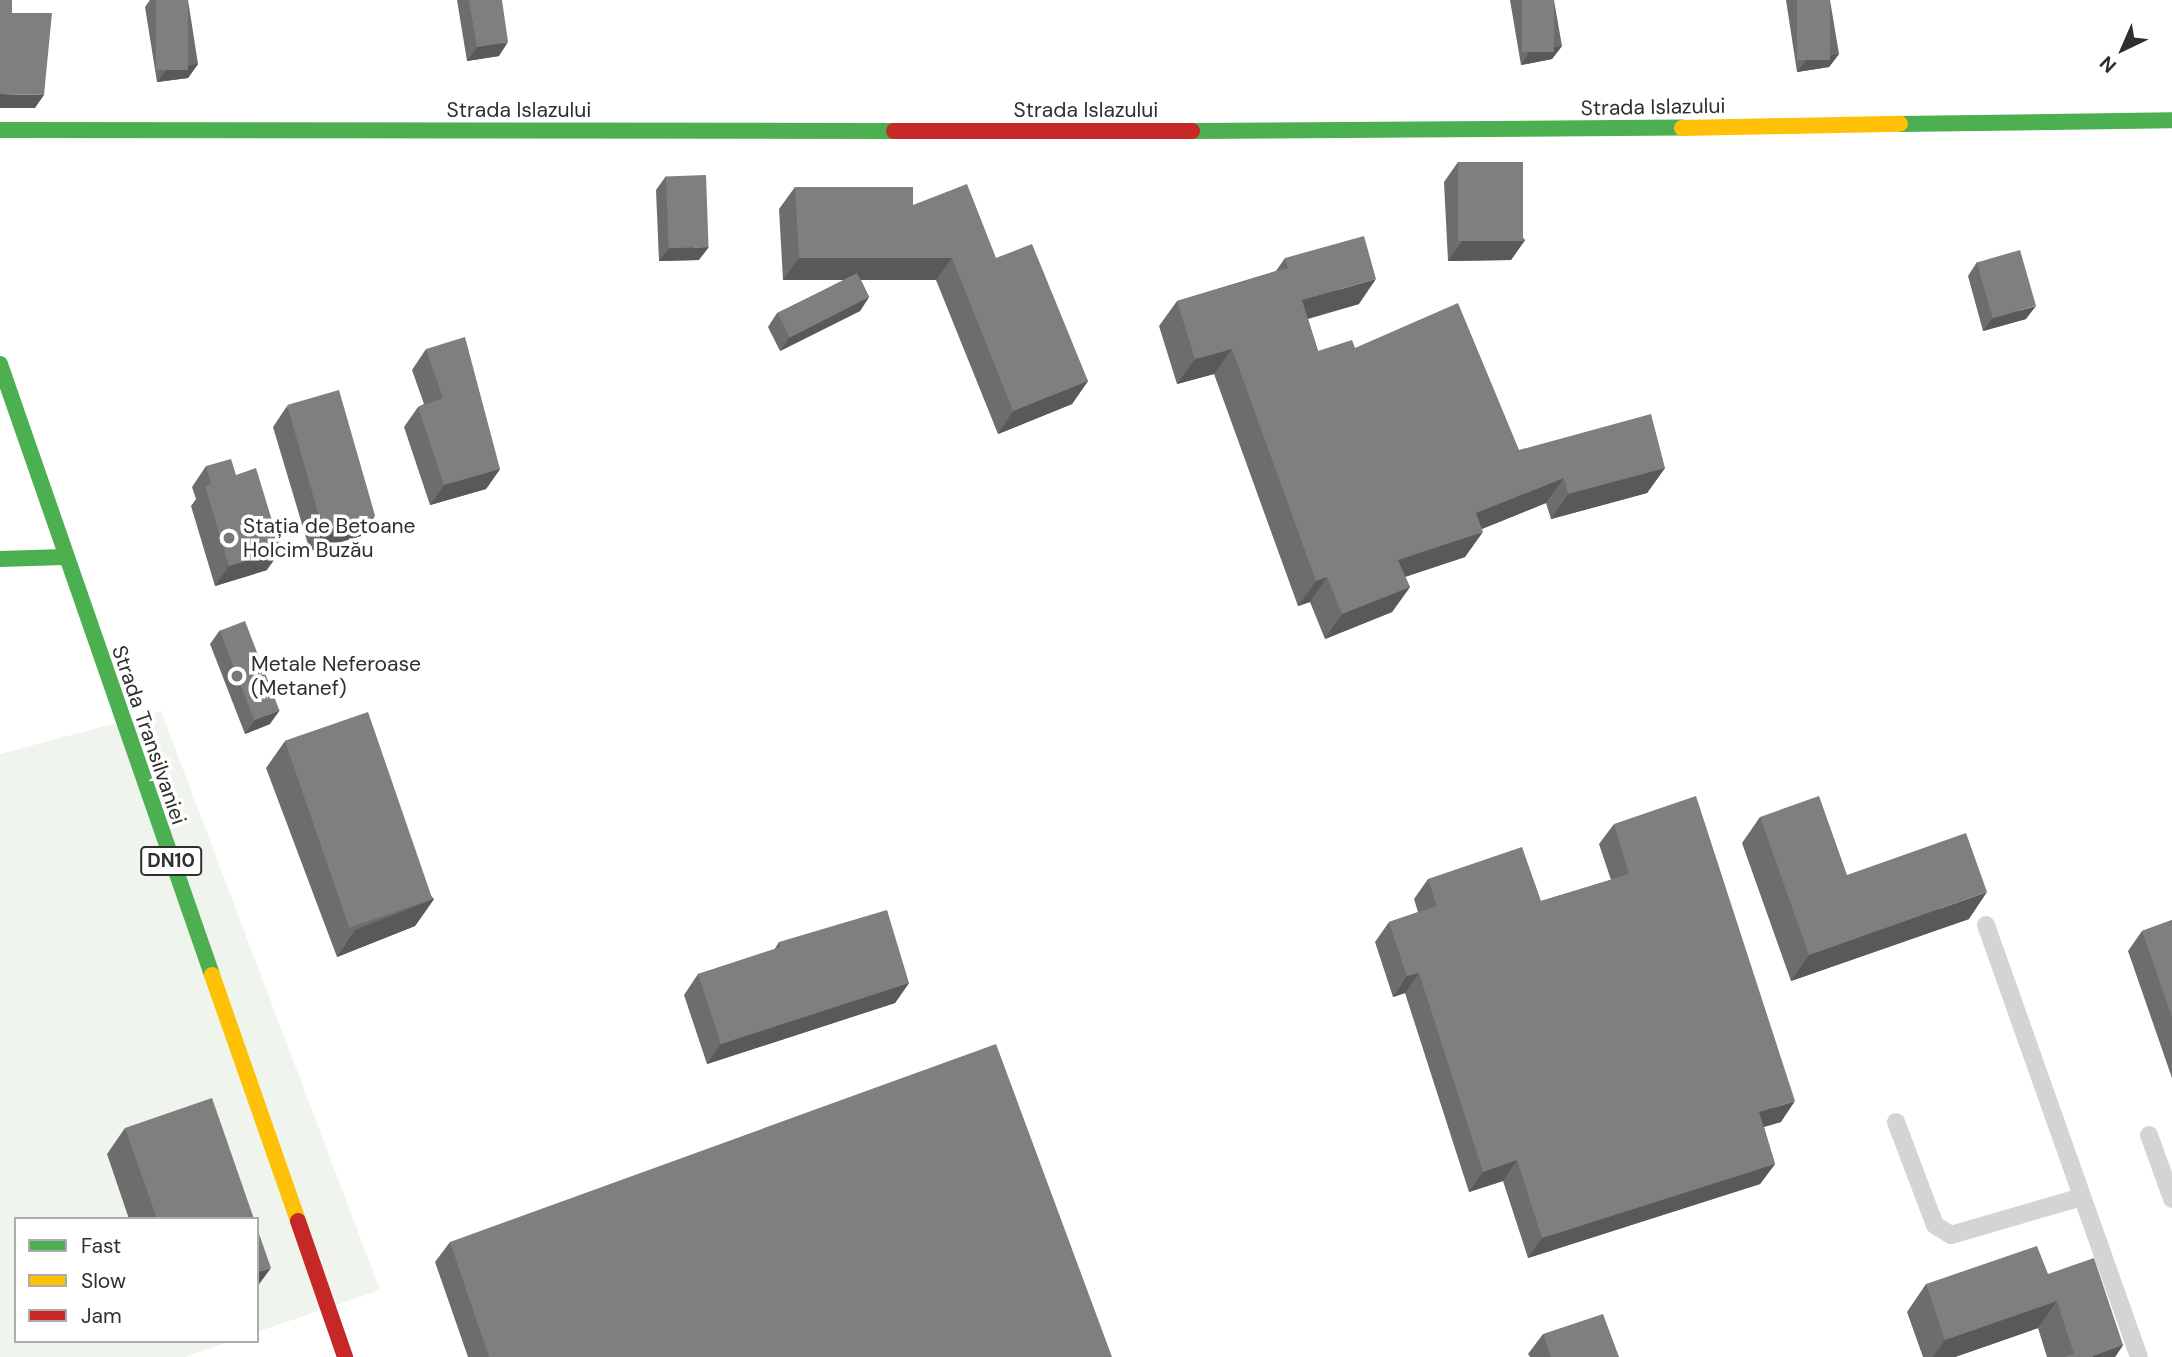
<!DOCTYPE html>
<meta charset="utf-8">
<style>
body{margin:0}
#map{position:relative;width:2172px;height:1357px;overflow:hidden;background:#fff;font-family:"DM Sans",sans-serif}
div>[style]{position:absolute}
[style*='--x']{left:calc(var(--x)*1px);top:calc(var(--y)*1px);width:calc(var(--w)*1px);rotate:calc(var(--a)*1deg)}
.green>*{inset:0;background:#eff5ec}
.lane>*{height:18px;margin:-9px;padding:0 9px;transform-origin:9px;border-radius:9px;background:#d4d4d4}
.fast>*{height:16px;margin:-8px;padding:0 8px;transform-origin:8px;border-radius:8px;background:#4caf50}
.slow>*{height:16px;margin:-8px;padding:0 8px;transform-origin:8px;border-radius:8px;background:#ffc107}
.jam>*{height:16px;margin:-8px;padding:0 8px;transform-origin:8px;border-radius:8px;background:#c62828}
.wall>*{inset:0;background:#6d6d6d}
.shaded-wall>*{inset:0;background:#595959}
.building>*{inset:0;background:#7f7f7f;transform-origin:0 0}
.dots>*{width:19px;height:19px;translate:-50% -50%;box-sizing:border-box;border:4px solid #fff;border-radius:50%}
span{translate:-50% -50%;white-space:nowrap;text-align:center;line-height:1.15;-webkit-text-stroke:7px #fff;paint-order:stroke}
.shield-label span{padding:2px 5px;background:#fff;border:2px solid;border-radius:5px;-webkit-text-stroke-width:0}
.shield-label{font-size:19px;color:#2f2f2f;font-weight:700}
.street-label{font-size:21px;color:#2f2f2f}
.poi-label{font-size:21px;color:#2f2f2f}
.left{translate:0 -50%;text-align:left}
.legend{position:absolute;left:14px;top:1217px;width:245px;height:126px;box-sizing:border-box;background:#fff;border:2px solid #acacac;margin:0;padding:9px 12px;list-style:none;font-size:21px;color:#2f2f2f}
.legend li{display:flex;align-items:center;gap:14px;height:35px}
.legend b{width:35px;border:2px solid #acacac}
.north{position:absolute;left:2088px;top:14px;width:70px;height:70px;-webkit-text-stroke:5px #fff;paint-order:stroke;rotate:224deg;font-size:19px;font-weight:700;line-height:28px;text-align:center;color:#2f2f2f}
.north::after{content:'';display:block;margin:auto;width:24px;height:32px;background:#2f2f2f;clip-path:polygon(50% 0,100% 100%,50% 72%,0 100%)}
</style>
<div id="map">
<div class="green">
<div style="clip-path:polygon(161px 711px,380px 1290px,257px 1332px,257px 1219px,16px 1219px,16px 1341px,231px 1341px,185px 1357px,0 1357px,0 754px)"></div>
</div>
<div class="lane">
<div style="--x:1986;--y:925;--w:458;--a:70.5"></div>
<div style="--x:1896;--y:1122;--w:110;--a:69.3"></div>
<div style="--x:1935;--y:1225;--w:19;--a:32"></div>
<div style="--x:1951;--y:1235;--w:136;--a:-16.2"></div>
<div style="--x:2149;--y:1135;--w:68;--a:70.2"></div>
</div>
<div class="fast">
<div style="--x:1900;--y:124;--w:272;--a:-0.8"></div>
<div style="--x:0;--y:130;--w:894;--a:0.06"></div>
<div style="--x:1192;--y:131;--w:490;--a:-0.4"></div>
<div style="--x:0;--y:364;--w:647;--a:70.86"></div>
<div style="--x:0;--y:559;--w:64;--a:-1.8"></div>
</div>
<div class="slow">
<div style="--x:1682;--y:128;--w:218;--a:-1.1"></div>
<div style="--x:212;--y:975;--w:261;--a:70.7"></div>
</div>
<div class="jam">
<div style="--x:894;--y:131;--w:298;--a:0"></div>
<div style="--x:298;--y:1221;--w:144;--a:70.9"></div>
</div>
<div class="wall">
<div style="clip-path:polygon(150px 0,188px 0,198px 64px,188px 78px,157px 82px,145px 7px)"></div>
<div style="clip-path:polygon(457px 0,502px 0,499px 56px,467px 61px)"></div>
<div style="clip-path:polygon(1510px 0,1554px 0,1562px 46px,1552px 59px,1521px 65px)"></div>
<div style="clip-path:polygon(1786px 0,1830px 0,1839px 54px,1829px 67px,1797px 72px)"></div>
<div style="clip-path:polygon(1458px 162px,1525px 240px,1511px 260px,1448px 261px,1444px 182px)"></div>
<div style="clip-path:polygon(666px 176px,699px 260px,659px 261px,656px 190px)"></div>
<div style="clip-path:polygon(795px 187px,913px 205px,996px 258px,1088px 381px,1072px 404px,998px 434px,936px 280px,861px 280px,869px 297px,860px 311px,780px 351px,768px 327px,777px 313px,844px 280px,783px 280px,779px 209px)"></div>
<div style="clip-path:polygon(1285px 258px,1359px 304px,1308px 319px,1318px 351px,1355px 348px,1519px 450px,1665px 468px,1647px 493px,1551px 519px,1546px 503px,1482px 529px,1465px 557px,1405px 577px,1410px 587px,1392px 612px,1325px 639px,1310px 602px,1298px 606px,1214px 374px,1177px 384px,1159px 326px,1177px 301px,1276px 271px)"></div>
<div style="clip-path:polygon(1977px 262px,2026px 319px,1983px 331px,1968px 276px)"></div>
<div style="clip-path:polygon(426px 349px,500px 469px,486px 489px,430px 505px,404px 427px,418px 407px,424px 404px,412px 370px)"></div>
<div style="clip-path:polygon(287px 406px,361px 536px,310px 551px,273px 427px)"></div>
<div style="clip-path:polygon(206px 466px,236px 475px,267px 570px,215px 586px,191px 506px,196px 499px,192px 487px)"></div>
<div style="clip-path:polygon(220px 630px,270px 724px,245px 734px,210px 644px)"></div>
<div style="clip-path:polygon(285px 741px,434px 899px,415px 926px,337px 957px,266px 768px)"></div>
<div style="clip-path:polygon(1760px 817px,1847px 875px,1969px 919px,1791px 981px,1742px 843px)"></div>
<div style="clip-path:polygon(1614px 824px,1781px 1122px,1764px 1127px,1775px 1164px,1760px 1184px,1528px 1258px,1503px 1181px,1469px 1192px,1405px 993px,1393px 997px,1375px 942px,1389px 922px,1418px 912px,1414px 899px,1428px 879px,1541px 901px,1611px 880px,1599px 844px)"></div>
<div style="clip-path:polygon(2172px 920px,2172px 1078px,2128px 951px,2142px 931px)"></div>
<div style="clip-path:polygon(779px 942px,909px 983px,895px 1003px,707px 1064px,684px 995px,698px 974px,774px 950px)"></div>
<div style="clip-path:polygon(125px 1128px,254px 1219px,129px 1219px,107px 1154px)"></div>
<div style="clip-path:polygon(450px 1242px,1112px 1357px,468px 1357px,435px 1262px)"></div>
<div style="clip-path:polygon(2048px 1274px,2123px 1345px,2115px 1357px,2047px 1357px,2038px 1328px,1955px 1357px,1923px 1357px,1907px 1312px,1926px 1284px)"></div>
<div style="clip-path:polygon(1543px 1334px,1619px 1357px,1530px 1357px,1528px 1354px)"></div>
</div>
<div class="shaded-wall">
<div style="clip-path:polygon(508px 42px,499px 56px,467px 61px,477px 47px)"></div>
<div style="clip-path:polygon(1562px 46px,1552px 59px,1521px 65px,1530px 51px)"></div>
<div style="clip-path:polygon(1839px 54px,1829px 67px,1797px 72px,1807px 59px)"></div>
<div style="clip-path:polygon(198px 64px,188px 78px,157px 82px,167px 69px)"></div>
<div style="clip-path:polygon(0 94px,44px 95px,35px 108px,0 108px)"></div>
<div style="clip-path:polygon(1525px 240px,1511px 260px,1448px 261px,1462px 241px)"></div>
<div style="clip-path:polygon(709px 247px,699px 260px,659px 261px,669px 248px)"></div>
<div style="clip-path:polygon(799px 258px,952px 258px,936px 280px,783px 280px)"></div>
<div style="clip-path:polygon(1376px 279px,1359px 304px,1285px 325px,1302px 300px)"></div>
<div style="clip-path:polygon(869px 297px,860px 311px,780px 351px,790px 337px)"></div>
<div style="clip-path:polygon(2036px 306px,2026px 319px,1983px 331px,1993px 318px)"></div>
<div style="clip-path:polygon(1232px 349px,1214px 374px,1177px 384px,1195px 359px)"></div>
<div style="clip-path:polygon(1088px 381px,1072px 404px,998px 434px,1013px 411px)"></div>
<div style="clip-path:polygon(1665px 468px,1647px 493px,1551px 519px,1568px 494px)"></div>
<div style="clip-path:polygon(500px 469px,486px 489px,430px 505px,444px 485px)"></div>
<div style="clip-path:polygon(1564px 478px,1546px 503px,1459px 538px,1476px 513px)"></div>
<div style="clip-path:polygon(375px 516px,361px 536px,310px 551px,324px 531px)"></div>
<div style="clip-path:polygon(1483px 532px,1465px 557px,1380px 585px,1398px 560px)"></div>
<div style="clip-path:polygon(281px 550px,267px 570px,215px 586px,229px 566px)"></div>
<div style="clip-path:polygon(1327px 577px,1310px 602px,1298px 606px,1316px 581px)"></div>
<div style="clip-path:polygon(1410px 587px,1392px 612px,1325px 639px,1342px 614px)"></div>
<div style="clip-path:polygon(280px 710px,270px 724px,245px 734px,255px 720px)"></div>
<div style="clip-path:polygon(1987px 892px,1969px 919px,1791px 981px,1809px 955px)"></div>
<div style="clip-path:polygon(434px 899px,415px 926px,337px 957px,355px 930px)"></div>
<div style="clip-path:polygon(1419px 973px,1405px 993px,1393px 997px,1407px 976px)"></div>
<div style="clip-path:polygon(909px 983px,895px 1003px,707px 1064px,721px 1044px)"></div>
<div style="clip-path:polygon(1795px 1101px,1781px 1122px,1745px 1132px,1759px 1112px)"></div>
<div style="clip-path:polygon(1517px 1160px,1503px 1181px,1469px 1192px,1483px 1172px)"></div>
<div style="clip-path:polygon(1775px 1164px,1760px 1184px,1528px 1258px,1542px 1238px)"></div>
<div style="clip-path:polygon(271px 1268px,257px 1287px,257px 1272px)"></div>
<div style="clip-path:polygon(2057px 1301px,2038px 1328px,1955px 1357px,1933px 1357px,1945px 1340px)"></div>
<div style="clip-path:polygon(2123px 1345px,2115px 1357px,2092px 1357px,2093px 1356px)"></div>
</div>
<div class="building">
<div style="clip-path:polygon(0 0,12px 0,12px 13px,52px 13px,44px 95px,0 94px)"></div>
<div style="left:156px;top:0;width:32px;height:70px"></div>
<div style="clip-path:polygon(469px 0,502px 0,508px 42px,477px 47px)"></div>
<div style="left:1522px;top:0;width:32px;height:52px"></div>
<div style="left:1797px;top:0;width:33px;height:60px"></div>
<div style="left:1458px;top:162px;width:65px;height:79px"></div>
<div style="left:706px;top:175px;width:72px;height:40px;rotate:88deg"></div>
<div style="clip-path:polygon(967px 184px,996px 258px,1032px 244px,1088px 381px,1013px 411px,952px 258px,799px 258px,795px 187px,913px 187px,913px 205px)"></div>
<div style="clip-path:polygon(1364px 236px,1376px 279px,1302px 300px,1318px 351px,1352px 340px,1355px 348px,1458px 303px,1519px 450px,1651px 414px,1665px 468px,1568px 494px,1564px 478px,1476px 513px,1483px 532px,1398px 560px,1410px 587px,1342px 614px,1327px 577px,1316px 581px,1232px 349px,1195px 359px,1177px 301px,1288px 268px,1285px 258px)"></div>
<div style="left:2020px;top:250px;width:58px;height:45px;rotate:74deg"></div>
<div style="left:857px;top:273px;width:27px;height:89px;rotate:63deg"></div>
<div style="clip-path:polygon(465px 337px,500px 469px,444px 485px,418px 407px,443px 398px,426px 349px)"></div>
<div style="left:339px;top:390px;width:131px;height:54px;rotate:74deg"></div>
<div style="clip-path:polygon(231px 459px,236px 475px,256px 468px,281px 550px,229px 566px,205px 486px,211px 484px,206px 466px)"></div>
<div style="left:245px;top:621px;width:96px;height:27px;rotate:69deg"></div>
<div style="left:368px;top:712px;width:198px;height:88px;rotate:71deg"></div>
<div style="clip-path:polygon(1696px 796px,1795px 1101px,1759px 1112px,1775px 1164px,1542px 1238px,1517px 1160px,1483px 1172px,1419px 973px,1407px 976px,1389px 922px,1437px 906px,1428px 879px,1522px 847px,1541px 901px,1629px 874px,1614px 824px)"></div>
<div style="clip-path:polygon(1819px 796px,1847px 875px,1966px 833px,1987px 892px,1809px 955px,1760px 817px)"></div>
<div style="clip-path:polygon(887px 910px,909px 983px,721px 1044px,698px 974px,780px 947px,779px 942px)"></div>
<div style="clip-path:polygon(2172px 920px,2172px 1017px,2142px 931px)"></div>
<div style="clip-path:polygon(996px 1044px,1112px 1357px,489px 1357px,450px 1242px)"></div>
<div style="clip-path:polygon(212px 1098px,254px 1219px,157px 1219px,125px 1128px)"></div>
<div style="clip-path:polygon(257px 1228px,271px 1268px,257px 1272px)"></div>
<div style="clip-path:polygon(2037px 1246px,2048px 1274px,2094px 1258px,2123px 1345px,2093px 1356px,2093px 1357px,2064px 1357px,2074px 1354px,2057px 1301px,1945px 1340px,1926px 1284px)"></div>
<div style="clip-path:polygon(1603px 1314px,1619px 1357px,1551px 1357px,1543px 1334px)"></div>
</div>
<div class="dots">
<div style="left:229px;top:538px;background:#787878"></div>
<div style="left:237px;top:676px;background:#787878"></div>
</div>
<div class="shield-label">
<span style="left:171px;top:861px">DN10</span>
</div>
<div class="street-label">
<span style="left:1653px;top:107px;rotate:-1deg">Strada Islazului</span>
<span style="left:519px;top:110px">Strada Islazului</span>
<span style="left:1086px;top:110px">Strada Islazului</span>
<span style="left:149px;top:735px;rotate:71deg">Strada Transilvaniei</span>
</div>
<div class="poi-label">
<span class="left" style="left:243px;top:538px">Stația de Betoane<br>Holcim Buzău</span>
<span class="left" style="left:251px;top:676px">Metale Neferoase<br>(Metanef)</span>
</div>
<ul class="legend">
<li><b style="height:9px;background:#4caf50"></b>Fast</li>
<li><b style="height:9px;background:#ffc107"></b>Slow</li>
<li><b style="height:9px;background:#c62828"></b>Jam</li>
</ul>
<div class="north">N</div>
</div>
